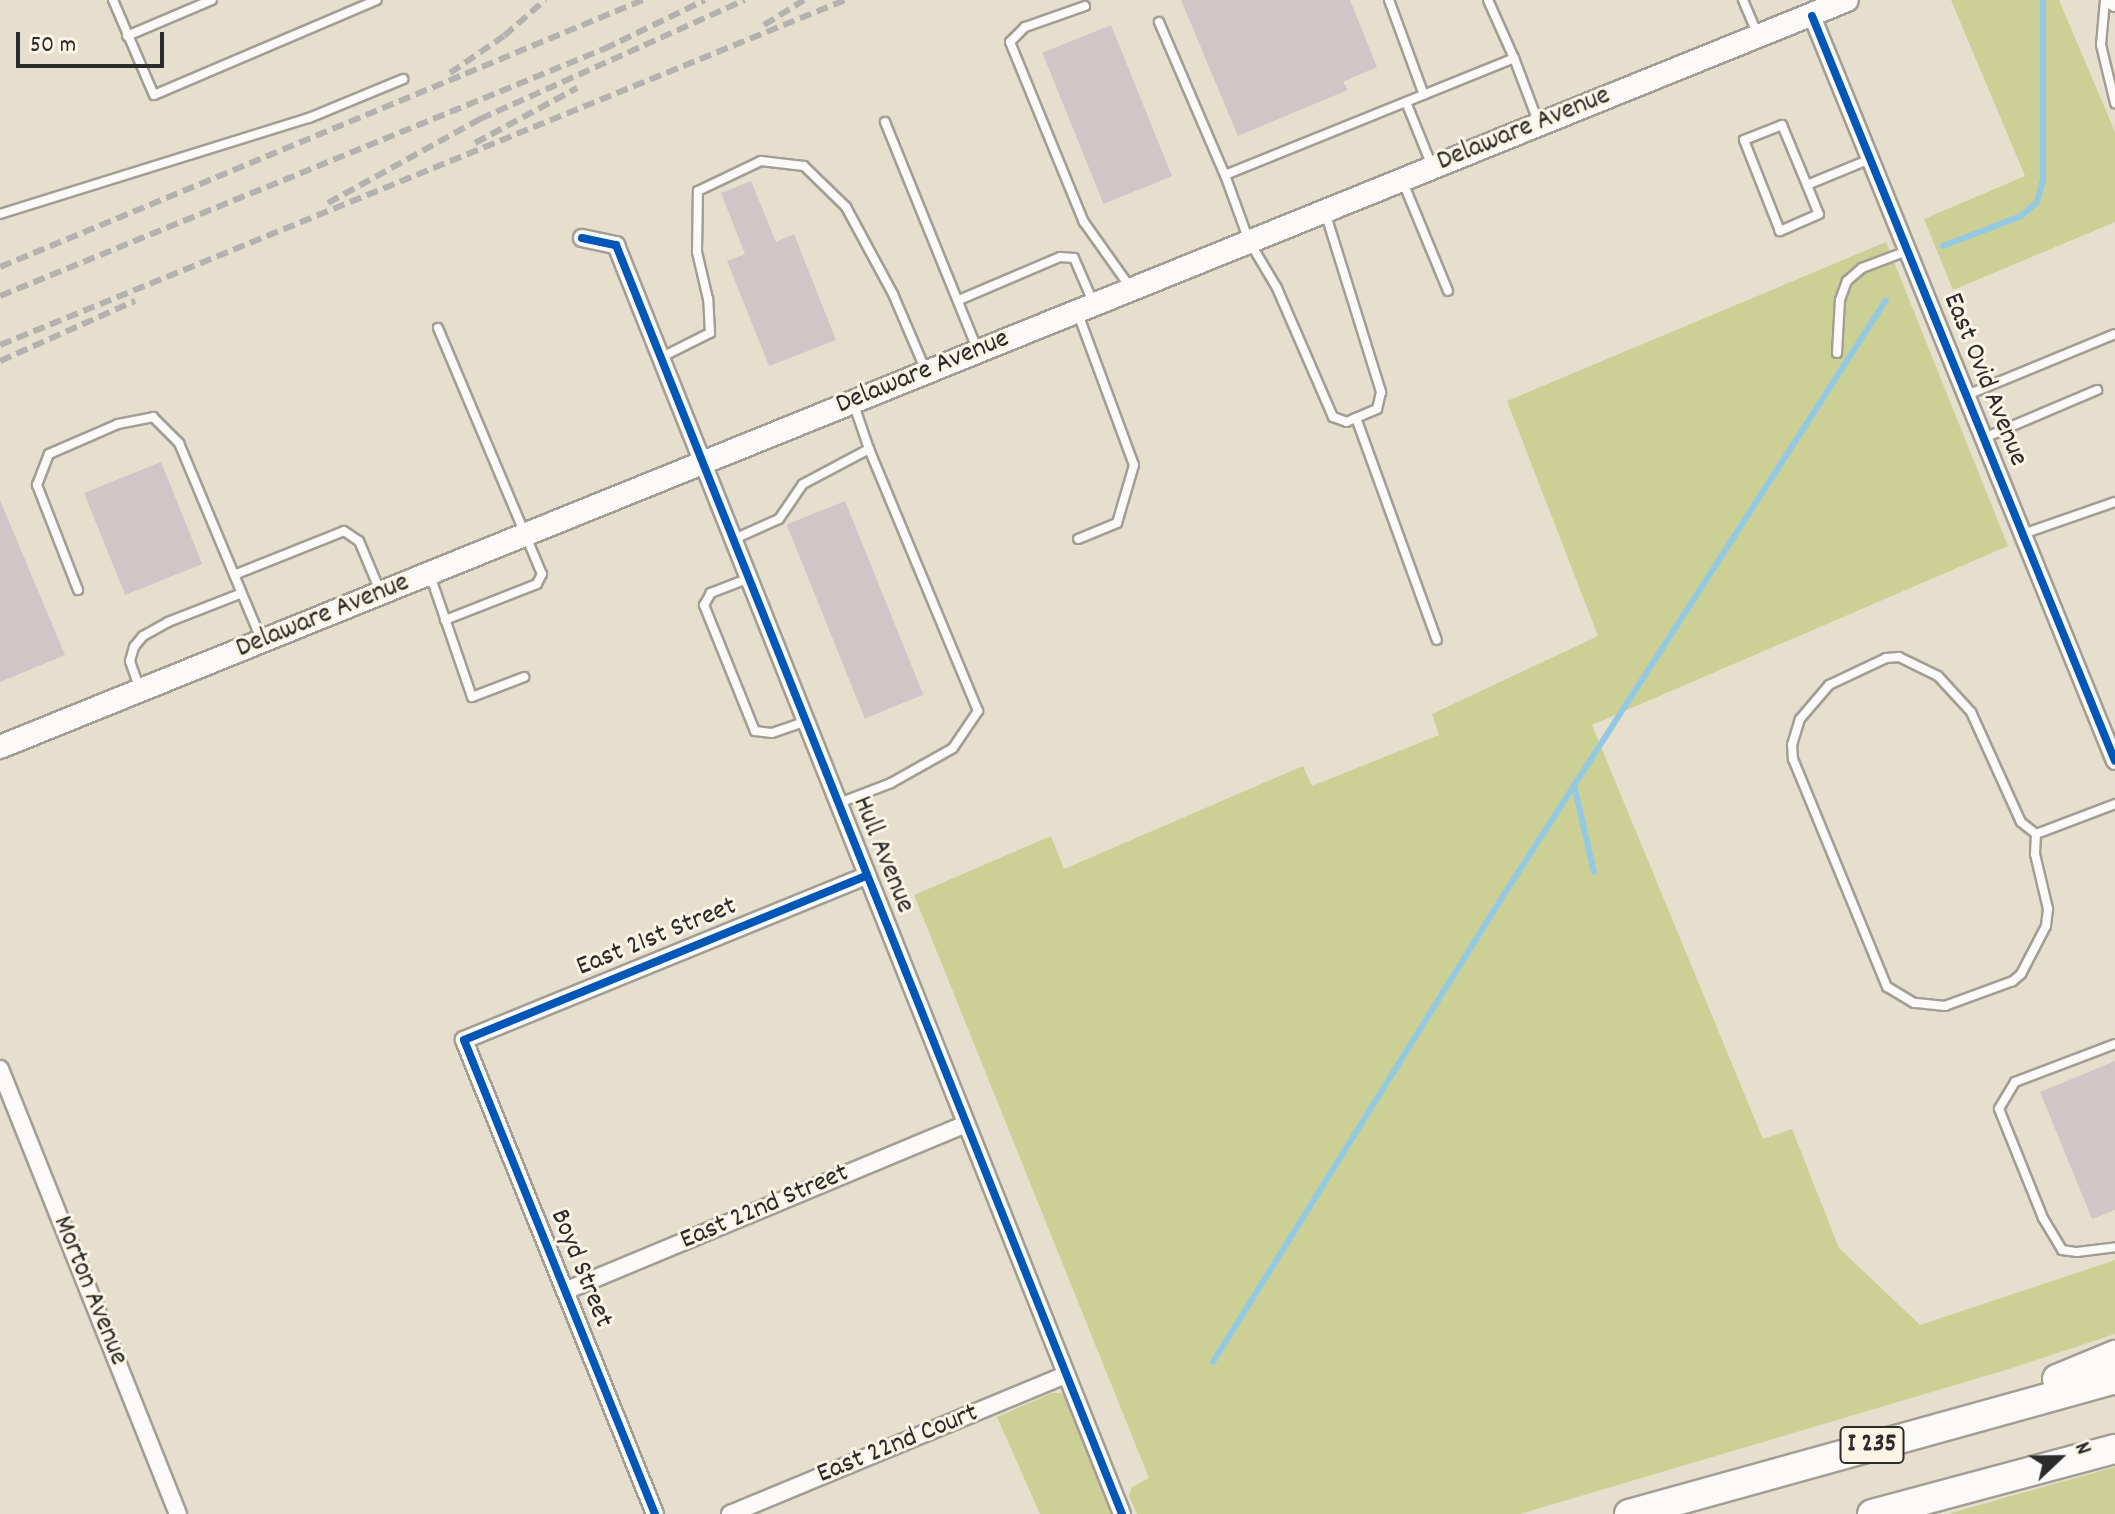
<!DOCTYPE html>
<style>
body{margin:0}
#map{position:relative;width:2115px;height:1514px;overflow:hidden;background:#e6dfce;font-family:Dekko,sans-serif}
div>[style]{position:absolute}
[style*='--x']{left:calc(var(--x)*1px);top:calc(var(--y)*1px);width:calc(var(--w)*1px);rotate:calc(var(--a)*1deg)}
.green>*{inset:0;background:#ccd095}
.stream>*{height:6px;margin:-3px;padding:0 3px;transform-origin:3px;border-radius:3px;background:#94c9e2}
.building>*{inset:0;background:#d1c6c7;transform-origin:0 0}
.roads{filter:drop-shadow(2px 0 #a29e95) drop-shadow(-2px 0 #a29e95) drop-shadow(0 2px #a29e95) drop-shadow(0 -2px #a29e95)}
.service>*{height:8px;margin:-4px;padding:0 4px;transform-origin:4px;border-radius:4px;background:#fbfaf8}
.minor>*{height:16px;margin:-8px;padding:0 8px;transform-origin:8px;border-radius:8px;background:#fbfaf8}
.secondary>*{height:22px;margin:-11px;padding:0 11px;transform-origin:11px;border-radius:11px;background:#fbfaf8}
.motorway>*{height:28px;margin:-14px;padding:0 14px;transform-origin:14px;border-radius:14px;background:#fbfaf8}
.rail>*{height:6px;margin-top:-3px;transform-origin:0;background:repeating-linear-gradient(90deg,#b3b2af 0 12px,transparent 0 18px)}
.cycleway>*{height:8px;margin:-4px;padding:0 4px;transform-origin:4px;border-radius:4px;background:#0057b8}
span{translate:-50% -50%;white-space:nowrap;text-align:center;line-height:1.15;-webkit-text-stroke:6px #fcf5e5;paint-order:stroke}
.shield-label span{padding:2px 6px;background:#fcf5e5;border:2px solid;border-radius:6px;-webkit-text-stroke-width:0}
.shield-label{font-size:26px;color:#2b2b2b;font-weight:700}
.street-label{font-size:28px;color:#2b2b2b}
.north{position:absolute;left:2019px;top:1418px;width:80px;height:80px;-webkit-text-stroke:6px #fcf5e5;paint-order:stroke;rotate:68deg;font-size:22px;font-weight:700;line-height:32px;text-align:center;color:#2b2b2b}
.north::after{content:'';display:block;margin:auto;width:28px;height:36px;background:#2b2b2b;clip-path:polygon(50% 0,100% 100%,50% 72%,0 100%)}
.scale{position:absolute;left:16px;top:32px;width:148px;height:36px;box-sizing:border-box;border:4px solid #2b2b2b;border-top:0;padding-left:10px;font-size:24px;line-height:28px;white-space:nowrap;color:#2b2b2b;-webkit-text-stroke:6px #fcf5e5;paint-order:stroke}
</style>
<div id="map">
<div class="green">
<div style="clip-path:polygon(1951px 0,2059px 0,2115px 132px,2115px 222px,1953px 290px,1924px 219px,2025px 176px)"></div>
<div style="clip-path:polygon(1886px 242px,2008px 546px,1592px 725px,1763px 1139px,1792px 1129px,1839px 1248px,1920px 1325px,2115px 1260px,2115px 1334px,2009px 1369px,1520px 1514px,1137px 1514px,1129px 1496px,1132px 1487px,1149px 1478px,914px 895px,1051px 836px,1064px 869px,1303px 766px,1312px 786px,1439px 735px,1432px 714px,1598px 636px,1507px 401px)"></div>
<div style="clip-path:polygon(1052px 1393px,1061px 1393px,1067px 1399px,1113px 1514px,1040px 1514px,997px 1417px)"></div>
<div style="clip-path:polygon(2115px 1467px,2115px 1514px,1948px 1514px,2007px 1497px)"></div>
</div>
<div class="stream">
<div style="--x:1943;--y:246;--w:84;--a:-21"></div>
<div style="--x:2021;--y:216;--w:21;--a:-41"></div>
<div style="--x:2037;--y:202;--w:23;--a:-75"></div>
<div style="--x:2043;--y:180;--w:180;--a:-90"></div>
<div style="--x:1574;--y:785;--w:89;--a:77.1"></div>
<div style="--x:1213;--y:1362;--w:549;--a:-58.11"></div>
<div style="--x:1503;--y:896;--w:708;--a:-57.27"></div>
</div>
<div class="building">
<div style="clip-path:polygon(1181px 0,1350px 0,1377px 67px,1343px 82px,1348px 90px,1238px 136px)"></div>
<div style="left:1111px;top:25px;width:163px;height:74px;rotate:68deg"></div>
<div style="clip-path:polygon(751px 181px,776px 242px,794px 234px,836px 340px,769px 366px,727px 261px,745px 254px,721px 193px)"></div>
<div style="left:161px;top:462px;width:110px;height:83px;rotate:68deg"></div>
<div style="clip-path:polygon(0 500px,65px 655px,0 682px)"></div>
<div style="left:845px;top:501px;width:209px;height:63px;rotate:68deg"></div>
<div style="clip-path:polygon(2115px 1061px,2115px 1210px,2092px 1219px,2040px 1092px)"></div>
</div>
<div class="roads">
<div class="service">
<div style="--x:113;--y:0;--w:103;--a:66.7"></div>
<div style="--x:154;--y:95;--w:242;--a:-23.1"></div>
<div style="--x:1389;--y:0;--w:101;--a:69.8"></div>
<div style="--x:1488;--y:0;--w:64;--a:65.9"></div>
<div style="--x:1743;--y:0;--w:36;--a:67"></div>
<div style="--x:2105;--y:0;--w:45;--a:95.1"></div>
<div style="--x:2101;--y:45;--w:60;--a:76.4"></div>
<div style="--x:1085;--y:6;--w:64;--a:160.7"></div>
<div style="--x:1025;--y:27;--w:21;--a:135"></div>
<div style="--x:1010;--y:42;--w:195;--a:67.7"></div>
<div style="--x:1084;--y:222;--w:80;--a:54.7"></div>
<div style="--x:1159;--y:22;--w:167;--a:66.7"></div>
<div style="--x:127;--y:36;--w:92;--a:-23"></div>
<div style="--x:1406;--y:102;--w:69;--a:67.9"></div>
<div style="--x:885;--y:122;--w:247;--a:67.9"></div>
<div style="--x:1402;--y:180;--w:120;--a:67.5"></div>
<div style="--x:1807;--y:185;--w:31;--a:68"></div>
<div style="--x:1819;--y:214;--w:43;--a:156.4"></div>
<div style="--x:1780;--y:231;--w:98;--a:-111.6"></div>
<div style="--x:1744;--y:140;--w:41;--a:-21.5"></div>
<div style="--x:1782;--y:125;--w:65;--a:67.4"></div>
<div style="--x:1807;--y:185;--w:68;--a:-22.4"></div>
<div style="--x:1325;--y:212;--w:189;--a:72.7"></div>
<div style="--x:1381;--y:392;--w:17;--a:103"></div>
<div style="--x:1377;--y:409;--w:33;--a:157"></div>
<div style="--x:1347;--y:422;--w:15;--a:-160"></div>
<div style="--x:1333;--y:417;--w:141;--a:-113.5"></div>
<div style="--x:1277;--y:288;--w:55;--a:-120.8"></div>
<div style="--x:1249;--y:241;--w:70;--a:-110"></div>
<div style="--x:1225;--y:175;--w:312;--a:-22"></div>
<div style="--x:1514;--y:58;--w:71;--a:69.3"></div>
<div style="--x:0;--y:214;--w:324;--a:-17.3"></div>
<div style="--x:309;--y:118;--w:102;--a:-22.5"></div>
<div style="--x:959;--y:300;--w:110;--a:-23.1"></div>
<div style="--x:1060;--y:257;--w:14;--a:4"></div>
<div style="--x:1074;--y:258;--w:48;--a:66.6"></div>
<div style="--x:1077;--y:311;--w:164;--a:69.7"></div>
<div style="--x:1134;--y:465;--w:60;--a:106.3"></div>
<div style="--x:1117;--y:523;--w:42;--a:157.7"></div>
<div style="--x:438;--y:328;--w:267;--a:67.1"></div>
<div style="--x:542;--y:574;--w:11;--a:117"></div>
<div style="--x:537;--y:584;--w:99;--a:158.6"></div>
<div style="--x:1837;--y:353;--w:53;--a:-86.8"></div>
<div style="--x:1840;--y:300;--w:20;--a:-70"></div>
<div style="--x:1847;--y:281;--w:20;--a:-41"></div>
<div style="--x:1862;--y:268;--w:48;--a:-20.7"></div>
<div style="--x:660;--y:358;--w:56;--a:-26.6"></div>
<div style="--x:710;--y:333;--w:34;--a:-93"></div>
<div style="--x:708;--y:299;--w:48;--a:-103.2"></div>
<div style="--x:697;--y:252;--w:61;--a:-89.1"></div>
<div style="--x:698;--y:191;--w:70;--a:-25.5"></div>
<div style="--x:761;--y:161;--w:43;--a:6.6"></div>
<div style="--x:804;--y:166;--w:59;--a:44.3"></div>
<div style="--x:846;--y:207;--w:99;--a:61.6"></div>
<div style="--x:893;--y:294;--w:84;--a:66.8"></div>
<div style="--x:1967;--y:395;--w:160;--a:-22.4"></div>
<div style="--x:1356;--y:418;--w:236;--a:70"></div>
<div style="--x:1984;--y:438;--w:123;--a:-23"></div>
<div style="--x:2023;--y:534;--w:97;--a:-19.2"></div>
<div style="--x:732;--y:540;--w:51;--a:-24.1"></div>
<div style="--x:779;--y:519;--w:42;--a:-55.6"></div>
<div style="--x:803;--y:484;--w:75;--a:-27.9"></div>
<div style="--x:869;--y:449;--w:50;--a:-108.8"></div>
<div style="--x:234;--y:575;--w:118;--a:-21.8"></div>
<div style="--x:344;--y:531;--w:18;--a:34"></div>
<div style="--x:359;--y:541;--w:56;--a:67.1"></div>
<div style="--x:430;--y:575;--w:129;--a:71"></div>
<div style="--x:472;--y:697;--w:56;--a:-21"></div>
<div style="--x:747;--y:579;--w:39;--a:159"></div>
<div style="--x:711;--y:593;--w:14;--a:120"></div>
<div style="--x:704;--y:605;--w:136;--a:68"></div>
<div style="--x:755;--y:731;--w:17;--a:7"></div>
<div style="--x:772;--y:733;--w:34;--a:-19"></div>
<div style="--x:78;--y:590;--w:113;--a:-111.3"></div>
<div style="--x:37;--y:485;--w:33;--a:-69"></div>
<div style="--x:49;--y:454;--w:75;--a:-23.5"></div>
<div style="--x:118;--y:424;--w:36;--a:-11"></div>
<div style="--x:153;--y:417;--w:37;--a:45"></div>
<div style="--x:179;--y:443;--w:215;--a:67.3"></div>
<div style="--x:1899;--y:657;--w:43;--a:26"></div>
<div style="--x:1938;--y:676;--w:49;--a:47.5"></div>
<div style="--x:1971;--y:712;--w:121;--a:65.6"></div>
<div style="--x:2021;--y:822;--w:19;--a:39"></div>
<div style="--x:2036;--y:834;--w:20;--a:93"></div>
<div style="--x:2035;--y:854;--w:57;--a:76.7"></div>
<div style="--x:2048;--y:909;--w:17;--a:97"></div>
<div style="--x:2046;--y:926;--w:54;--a:117.5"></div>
<div style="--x:2021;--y:974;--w:11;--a:139"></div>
<div style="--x:2013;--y:981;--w:72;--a:159.8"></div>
<div style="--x:1945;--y:1006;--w:31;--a:-174"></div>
<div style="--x:1914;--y:1003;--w:31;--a:-149"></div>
<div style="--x:1887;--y:987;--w:247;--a:-112.4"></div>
<div style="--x:1793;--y:759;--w:14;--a:-94"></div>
<div style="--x:1792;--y:745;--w:27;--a:-73"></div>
<div style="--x:1800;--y:719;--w:45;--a:-49.5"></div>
<div style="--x:1829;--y:685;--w:63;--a:-25.3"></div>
<div style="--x:1886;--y:658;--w:13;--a:-4"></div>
<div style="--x:140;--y:690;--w:31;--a:-109"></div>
<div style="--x:130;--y:661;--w:15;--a:-74"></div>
<div style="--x:134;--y:647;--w:14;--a:-51"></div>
<div style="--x:143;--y:636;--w:29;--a:-29"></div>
<div style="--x:168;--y:622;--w:79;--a:-21.4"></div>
<div style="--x:839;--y:803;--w:56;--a:-21"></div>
<div style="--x:891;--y:783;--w:71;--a:-29.4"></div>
<div style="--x:953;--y:748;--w:45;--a:-56"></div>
<div style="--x:978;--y:711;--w:284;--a:-112.6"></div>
<div style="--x:2036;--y:834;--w:85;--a:-20.8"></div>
<div style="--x:2115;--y:1044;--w:107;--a:159.2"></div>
<div style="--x:2015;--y:1082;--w:31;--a:121"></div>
<div style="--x:1999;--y:1109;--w:118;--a:68"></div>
<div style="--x:2043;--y:1218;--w:37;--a:59"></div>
<div style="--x:2062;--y:1250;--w:15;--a:8"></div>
<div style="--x:2077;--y:1252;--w:38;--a:-7"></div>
</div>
<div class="minor">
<div style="--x:2111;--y:0;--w:5;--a:37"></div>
<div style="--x:1812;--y:16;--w:804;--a:67.87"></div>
<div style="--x:582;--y:238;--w:35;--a:12"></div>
<div style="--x:616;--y:245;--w:1366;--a:68.26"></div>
<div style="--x:0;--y:1069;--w:479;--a:68.2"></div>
<div style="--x:565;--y:1291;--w:434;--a:-22.6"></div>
<div style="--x:655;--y:1514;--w:511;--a:-111.95"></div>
<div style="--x:464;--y:1040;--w:434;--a:-22.2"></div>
<div style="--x:730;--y:1514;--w:364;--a:-22.5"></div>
</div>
<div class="secondary">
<div style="--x:0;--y:747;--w:1992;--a:-22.02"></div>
</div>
<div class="motorway">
<div style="--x:2057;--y:1379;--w:63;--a:-22.5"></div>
<div style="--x:1629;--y:1514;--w:504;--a:-15.52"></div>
<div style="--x:1872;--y:1514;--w:252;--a:-15"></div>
</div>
</div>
<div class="rail">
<div style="--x:764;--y:25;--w:47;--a:-32"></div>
<div style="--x:450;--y:73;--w:65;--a:-34.4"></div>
<div style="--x:504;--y:36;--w:55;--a:-41.3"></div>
<div style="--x:475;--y:143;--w:116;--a:-28.3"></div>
<div style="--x:328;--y:203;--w:174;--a:-28.9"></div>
<div style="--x:480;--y:119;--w:290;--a:-24.2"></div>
<div style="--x:0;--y:267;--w:696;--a:-22.55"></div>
<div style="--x:0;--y:296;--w:653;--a:-22.24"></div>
<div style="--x:604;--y:49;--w:112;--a:-25.9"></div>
<div style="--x:0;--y:345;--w:913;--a:-22.21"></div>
<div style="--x:0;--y:361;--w:148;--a:-24"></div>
</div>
<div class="cycleway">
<div style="--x:1812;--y:16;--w:804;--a:67.87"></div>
<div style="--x:582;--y:238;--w:35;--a:12"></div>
<div style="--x:616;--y:245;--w:1366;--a:68.26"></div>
<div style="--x:655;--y:1514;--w:511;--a:-111.95"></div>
<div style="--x:464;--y:1040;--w:434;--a:-22.2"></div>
</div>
<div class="shield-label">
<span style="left:1872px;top:1445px">I 235</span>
</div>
<div class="street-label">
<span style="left:1524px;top:130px;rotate:-22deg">Delaware Avenue</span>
<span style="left:923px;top:373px;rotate:-22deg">Delaware Avenue</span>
<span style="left:1984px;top:380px;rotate:68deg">East Ovid Avenue</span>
<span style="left:323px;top:617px;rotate:-22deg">Delaware Avenue</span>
<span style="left:882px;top:855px;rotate:68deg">Hull Avenue</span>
<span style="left:657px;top:938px;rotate:-22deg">East 21st Street</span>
<span style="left:765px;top:1208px;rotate:-23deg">East 22nd Street</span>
<span style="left:580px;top:1269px;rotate:68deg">Boyd Street</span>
<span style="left:89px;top:1291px;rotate:68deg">Morton Avenue</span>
<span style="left:898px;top:1445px;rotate:-22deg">East 22nd Court</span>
</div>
<div class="north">N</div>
<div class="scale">50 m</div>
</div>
